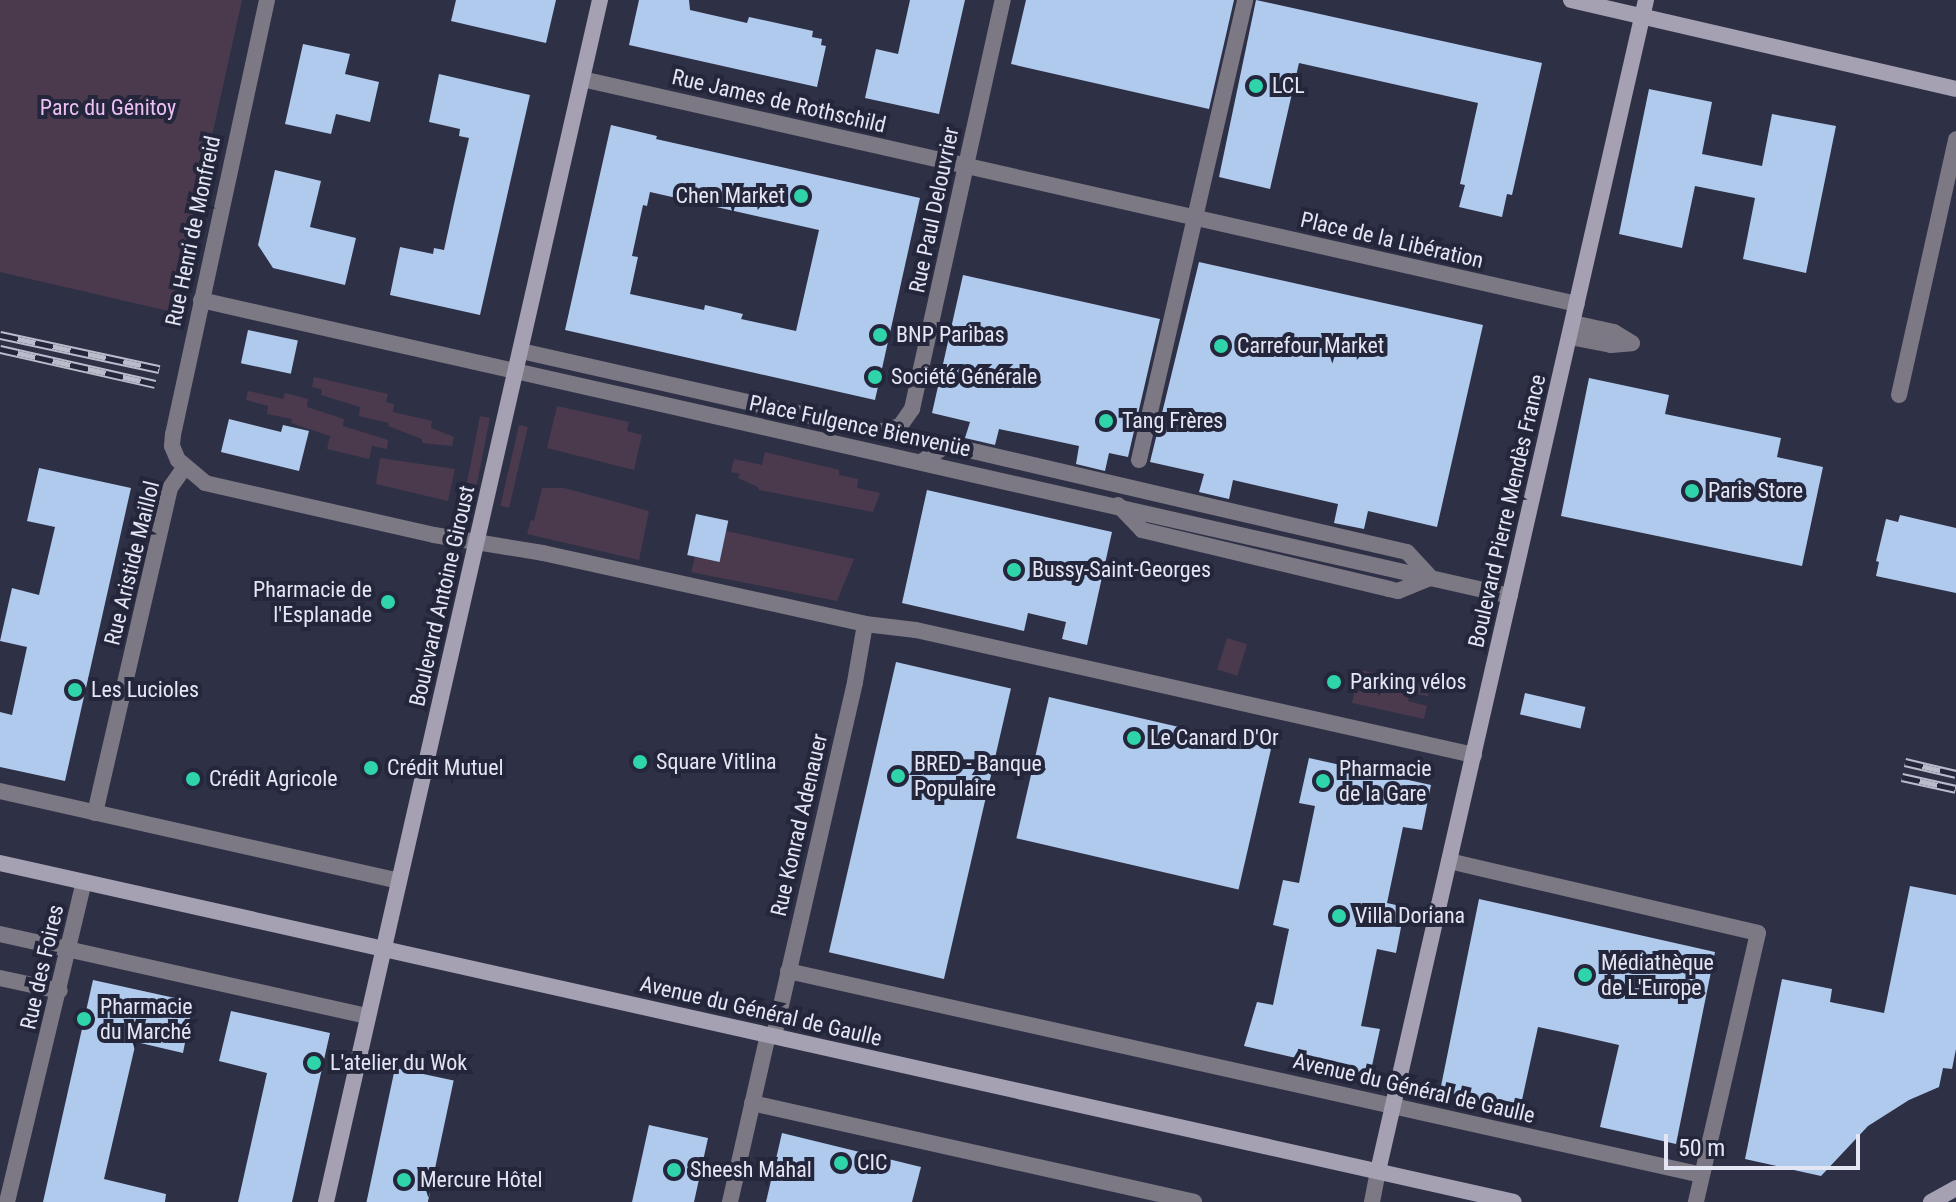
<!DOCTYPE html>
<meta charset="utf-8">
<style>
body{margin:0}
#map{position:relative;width:1956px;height:1202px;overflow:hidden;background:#2e3046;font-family:"Roboto Condensed",sans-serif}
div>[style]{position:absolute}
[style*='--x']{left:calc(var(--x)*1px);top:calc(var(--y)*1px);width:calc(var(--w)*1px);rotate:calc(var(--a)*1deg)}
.green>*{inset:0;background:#4b3a4e;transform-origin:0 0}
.building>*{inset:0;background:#b0caee;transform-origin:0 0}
.lane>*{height:16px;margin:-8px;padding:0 8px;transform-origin:8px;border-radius:8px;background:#7c7884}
.street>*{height:16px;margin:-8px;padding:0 8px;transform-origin:8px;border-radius:8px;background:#7c7884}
.secondary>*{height:16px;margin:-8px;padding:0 8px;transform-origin:8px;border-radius:8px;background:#a5a0b2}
.rail>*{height:9px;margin-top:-4.5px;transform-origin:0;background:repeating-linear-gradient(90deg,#24263b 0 18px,#babccc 0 36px);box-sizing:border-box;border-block:2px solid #babccc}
.dots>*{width:22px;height:22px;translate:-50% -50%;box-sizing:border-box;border:4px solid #24263b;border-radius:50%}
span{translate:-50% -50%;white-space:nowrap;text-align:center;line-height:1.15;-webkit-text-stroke:8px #24263b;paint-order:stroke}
.poi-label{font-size:22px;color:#e4e6f4}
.left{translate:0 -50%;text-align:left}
.right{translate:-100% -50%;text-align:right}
.street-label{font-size:22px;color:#e4e6f4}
.park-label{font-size:22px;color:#edbff5}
.scale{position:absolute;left:1664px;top:1134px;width:196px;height:36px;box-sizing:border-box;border:4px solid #e4e6f4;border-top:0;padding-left:10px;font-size:24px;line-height:28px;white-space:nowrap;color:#e4e6f4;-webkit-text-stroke:6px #24263b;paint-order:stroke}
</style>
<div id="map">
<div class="green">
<div style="clip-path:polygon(0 0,242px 0,173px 312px,0 272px)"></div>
<div style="clip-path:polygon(314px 377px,388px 394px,386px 402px,394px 404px,393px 412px,432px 421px,431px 428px,454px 437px,452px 446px,422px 443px,422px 439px,388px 426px,389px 423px,359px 416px,360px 407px,321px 395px,322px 389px,312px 387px)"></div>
<div style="clip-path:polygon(248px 391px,283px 399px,285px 393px,308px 399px,307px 407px,344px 419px,343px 426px,388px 440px,387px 449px,372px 446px,369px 459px,327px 449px,330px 436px,291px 423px,292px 419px,267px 414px,268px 406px,246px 400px)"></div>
<div style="clip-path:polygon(557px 406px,629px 422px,627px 431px,642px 435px,634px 470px,547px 448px)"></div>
<div style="left:480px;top:416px;width:10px;height:83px;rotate:11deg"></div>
<div style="left:519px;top:425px;width:9px;height:83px;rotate:13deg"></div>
<div style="clip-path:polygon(765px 452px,839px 470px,839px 475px,858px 479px,857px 488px,880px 493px,873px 512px,759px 490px,758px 487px,738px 478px,740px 474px,731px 472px,734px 459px,762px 465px)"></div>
<div style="clip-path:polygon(380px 458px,455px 469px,448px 501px,376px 484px)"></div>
<div style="clip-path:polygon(542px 488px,564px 488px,649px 511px,639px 560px,527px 534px,531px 520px,534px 521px)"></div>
<div style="clip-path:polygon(726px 531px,854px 559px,837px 601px,691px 572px,695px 557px,719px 562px)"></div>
<div style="left:1227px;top:638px;width:21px;height:33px;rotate:17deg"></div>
<div style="clip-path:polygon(1360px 670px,1431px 685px,1428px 696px,1411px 693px,1408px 701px,1427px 706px,1424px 719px,1352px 703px,1355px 690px,1368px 693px,1370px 683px,1358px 680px)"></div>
</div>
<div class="building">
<div style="clip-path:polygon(456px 0,556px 0,546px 43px,451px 21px)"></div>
<div style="clip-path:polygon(639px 0,689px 0,690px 10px,747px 23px,749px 17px,813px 31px,812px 37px,822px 39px,821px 45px,826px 46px,817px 87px,629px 45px)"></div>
<div style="clip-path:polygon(910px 0,965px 0,939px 114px,865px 98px,876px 49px,898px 54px)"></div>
<div style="clip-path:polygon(1026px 0,1234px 0,1209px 109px,1011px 64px)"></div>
<div style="clip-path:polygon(1256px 0,1542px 63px,1512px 195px,1507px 194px,1502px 217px,1459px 207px,1465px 185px,1460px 184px,1478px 103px,1299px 63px,1270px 189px,1219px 177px)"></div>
<div style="clip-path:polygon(303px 44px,350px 54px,345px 74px,379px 82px,370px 122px,336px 114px,331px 134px,285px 124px)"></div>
<div style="clip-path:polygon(439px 74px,530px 95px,480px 315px,390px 295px,400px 247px,433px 254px,434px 248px,444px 250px,454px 204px,469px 138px,459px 136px,460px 129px,429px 122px)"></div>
<div style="clip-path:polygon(1649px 89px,1712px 102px,1702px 154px,1762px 166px,1772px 114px,1836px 126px,1806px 273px,1743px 259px,1755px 198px,1695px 186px,1682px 248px,1619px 234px)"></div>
<div style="clip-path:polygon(evenodd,611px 125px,657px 136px,656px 139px,920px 198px,875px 400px,565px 330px,611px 125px,650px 192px,819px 230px,796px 331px,741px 319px,743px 314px,705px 305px,704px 310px,630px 294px,638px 257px,632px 256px,643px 205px,647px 206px,650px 192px)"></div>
<div style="clip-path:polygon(275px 170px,321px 181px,310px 227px,356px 238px,345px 285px,273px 268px,258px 245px)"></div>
<div style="clip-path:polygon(1199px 262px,1483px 325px,1437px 527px,1368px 511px,1364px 529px,1334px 523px,1338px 504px,1233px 480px,1229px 499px,1199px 492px,1204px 474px,1150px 462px)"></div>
<div style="clip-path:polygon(963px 275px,1160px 319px,1128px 457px,1109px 453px,1105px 471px,1076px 464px,1079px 446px,999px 429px,995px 445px,965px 438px,970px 422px,932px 413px)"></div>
<div style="left:248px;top:330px;width:51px;height:34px;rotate:12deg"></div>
<div style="clip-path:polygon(1589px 378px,1669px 395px,1665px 414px,1781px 438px,1777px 457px,1823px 467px,1802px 566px,1561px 516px)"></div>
<div style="clip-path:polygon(229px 419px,281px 432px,283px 425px,309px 431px,299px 471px,221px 452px)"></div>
<div style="clip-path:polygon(39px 468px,131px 488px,65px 781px,0 767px,0 712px,12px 715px,27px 647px,0 641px,12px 588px,39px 595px,55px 527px,27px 521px)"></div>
<div style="clip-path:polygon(927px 490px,1112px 532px,1087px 645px,1062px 639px,1066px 622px,1028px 613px,1024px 631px,902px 603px)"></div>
<div style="left:696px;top:514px;width:33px;height:42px;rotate:12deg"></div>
<div style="clip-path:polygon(1900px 515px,1956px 528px,1956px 593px,1876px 576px,1879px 562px,1876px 561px,1886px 519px,1898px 522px)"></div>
<div style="left:896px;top:662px;width:118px;height:298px;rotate:13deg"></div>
<div style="left:1525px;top:693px;width:62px;height:22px;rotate:13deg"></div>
<div style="left:1049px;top:697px;width:228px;height:145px;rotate:13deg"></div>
<div style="clip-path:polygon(1309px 758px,1431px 785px,1422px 830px,1403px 827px,1387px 903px,1405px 907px,1396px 953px,1377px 949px,1361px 1026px,1380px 1029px,1370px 1075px,1244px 1046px,1257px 1002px,1273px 1005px,1289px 929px,1273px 925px,1283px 880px,1299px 883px,1315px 806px,1299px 803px)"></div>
<div style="clip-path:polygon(1910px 886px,1956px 895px,1956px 1049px,1952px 1069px,1943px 1068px,1939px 1087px,1909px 1100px,1868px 1126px,1821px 1176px,1745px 1159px,1782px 979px,1832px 989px,1830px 1002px,1884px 1013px)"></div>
<div style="clip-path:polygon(1479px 899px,1715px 952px,1676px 1144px,1600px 1127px,1619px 1045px,1562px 1032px,1538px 1027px,1520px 1109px,1440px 1091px)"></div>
<div style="clip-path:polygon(93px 980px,193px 1002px,183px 1053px,136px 1042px,104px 1179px,166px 1194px,165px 1202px,43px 1202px)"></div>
<div style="clip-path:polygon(231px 1011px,330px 1033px,292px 1202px,238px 1202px,267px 1073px,219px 1061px)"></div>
<div style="left:395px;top:1068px;width:60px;height:138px;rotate:12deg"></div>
<div style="clip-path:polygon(649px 1125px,708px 1138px,694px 1202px,632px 1202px)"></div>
<div style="clip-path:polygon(782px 1133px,921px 1167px,912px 1202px,766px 1202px)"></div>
</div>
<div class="lane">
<div style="--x:201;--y:300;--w:1342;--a:12.74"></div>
<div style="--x:1570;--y:337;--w:42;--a:11"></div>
<div style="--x:1611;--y:345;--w:21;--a:-5"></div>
<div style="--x:1632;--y:343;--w:21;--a:-149"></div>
<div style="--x:1614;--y:332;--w:42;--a:-167.6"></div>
<div style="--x:921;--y:462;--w:31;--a:-33"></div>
<div style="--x:947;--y:445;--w:472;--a:13.1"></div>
<div style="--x:1407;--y:552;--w:34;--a:47"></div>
<div style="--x:1118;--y:505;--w:35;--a:46"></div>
<div style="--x:1142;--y:530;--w:254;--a:13.4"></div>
<div style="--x:1389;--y:589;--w:9;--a:13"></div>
<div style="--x:1398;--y:591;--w:35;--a:-22"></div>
<div style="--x:0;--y:978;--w:61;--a:12.2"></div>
<div style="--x:752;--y:1103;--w:453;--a:12.6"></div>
</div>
<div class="street">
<div style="--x:267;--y:0;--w:444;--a:102.2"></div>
<div style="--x:173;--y:434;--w:12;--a:95"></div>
<div style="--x:172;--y:446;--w:15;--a:67"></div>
<div style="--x:178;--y:460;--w:35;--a:40"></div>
<div style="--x:205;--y:483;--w:235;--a:12.8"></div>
<div style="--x:434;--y:535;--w:110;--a:9.4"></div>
<div style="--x:543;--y:553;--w:330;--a:12.4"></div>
<div style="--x:865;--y:624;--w:51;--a:6.7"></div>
<div style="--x:916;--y:630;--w:572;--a:12.63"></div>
<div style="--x:582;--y:79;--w:1020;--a:12.74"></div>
<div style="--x:521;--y:351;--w:367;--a:12.7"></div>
<div style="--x:879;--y:432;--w:22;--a:-16"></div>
<div style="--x:900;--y:426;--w:21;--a:-55"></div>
<div style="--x:912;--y:409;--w:419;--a:-77.5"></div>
<div style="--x:1899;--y:395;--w:262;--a:-77.4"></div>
<div style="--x:1139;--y:460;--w:472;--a:-77"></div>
<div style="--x:0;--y:791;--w:409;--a:12.7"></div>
<div style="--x:95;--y:813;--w:334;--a:-77"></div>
<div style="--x:170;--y:488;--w:24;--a:-55"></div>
<div style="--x:1449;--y:861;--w:317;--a:13.1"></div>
<div style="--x:1758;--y:933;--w:276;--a:103"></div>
<div style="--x:0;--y:934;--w:377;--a:12.6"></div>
<div style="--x:788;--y:971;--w:936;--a:12.58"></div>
<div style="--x:774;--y:1036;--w:363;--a:-77.1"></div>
<div style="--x:855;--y:682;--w:59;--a:-80.2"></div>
<div style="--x:7;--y:1202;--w:329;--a:-76.5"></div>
<div style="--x:730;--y:1202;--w:171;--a:-77.2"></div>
<div style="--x:1372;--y:1202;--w:32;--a:-79"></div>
</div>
<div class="secondary">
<div style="--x:1571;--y:0;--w:395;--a:13"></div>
<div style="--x:0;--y:863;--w:1551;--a:12.62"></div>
<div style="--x:1378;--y:1171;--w:1201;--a:-77.11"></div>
<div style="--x:326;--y:1202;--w:1233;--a:-77.16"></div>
<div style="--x:1931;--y:1202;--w:29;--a:-29"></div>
</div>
<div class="rail">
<div style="--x:0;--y:335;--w:163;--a:12.1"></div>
<div style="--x:0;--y:349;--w:159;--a:12.7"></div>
<div style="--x:1905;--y:762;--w:52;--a:13.2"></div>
<div style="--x:1902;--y:777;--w:55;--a:12.5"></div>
</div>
<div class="dots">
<div style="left:1256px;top:86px;background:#30d4aa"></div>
<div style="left:801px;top:196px;background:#30d4aa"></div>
<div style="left:880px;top:335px;background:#30d4aa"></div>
<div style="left:1221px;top:346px;background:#30d4aa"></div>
<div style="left:875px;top:377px;background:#30d4aa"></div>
<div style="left:1106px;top:421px;background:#30d4aa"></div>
<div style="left:1692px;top:491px;background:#30d4aa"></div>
<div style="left:1014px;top:570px;background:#30d4aa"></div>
<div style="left:388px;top:602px;background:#30d4aa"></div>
<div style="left:1334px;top:682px;background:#30d4aa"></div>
<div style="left:75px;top:690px;background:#30d4aa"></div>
<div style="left:1134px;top:738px;background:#30d4aa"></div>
<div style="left:640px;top:762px;background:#30d4aa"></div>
<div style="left:371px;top:768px;background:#30d4aa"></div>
<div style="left:898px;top:776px;background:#30d4aa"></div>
<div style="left:193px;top:779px;background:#30d4aa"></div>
<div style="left:1323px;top:781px;background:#30d4aa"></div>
<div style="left:1339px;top:916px;background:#30d4aa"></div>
<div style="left:1585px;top:975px;background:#30d4aa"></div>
<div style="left:84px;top:1019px;background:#30d4aa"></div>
<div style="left:314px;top:1063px;background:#30d4aa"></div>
<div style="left:841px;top:1163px;background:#30d4aa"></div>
<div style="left:674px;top:1170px;background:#30d4aa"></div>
<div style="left:404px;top:1180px;background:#30d4aa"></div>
</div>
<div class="poi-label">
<span class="left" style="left:1272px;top:86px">LCL</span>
<span class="right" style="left:785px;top:196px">Chen Market</span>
<span class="left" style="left:896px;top:335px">BNP Paribas</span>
<span class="left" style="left:1237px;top:346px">Carrefour Market</span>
<span class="left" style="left:891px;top:377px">Société Générale</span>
<span class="left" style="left:1122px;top:421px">Tang Frères</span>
<span class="left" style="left:1708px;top:491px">Paris Store</span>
<span class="left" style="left:1032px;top:570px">Bussy-Saint-Georges</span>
<span class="right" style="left:372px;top:602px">Pharmacie de<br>l'Esplanade</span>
<span class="left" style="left:1350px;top:682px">Parking vélos</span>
<span class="left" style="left:91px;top:690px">Les Lucioles</span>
<span class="left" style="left:1150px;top:738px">Le Canard D'Or</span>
<span class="left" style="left:656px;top:762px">Square Vitlina</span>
<span class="left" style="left:914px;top:776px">BRED - Banque<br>Populaire</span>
<span class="left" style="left:387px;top:768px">Crédit Mutuel</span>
<span class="left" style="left:1339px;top:781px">Pharmacie<br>de la Gare</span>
<span class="left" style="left:209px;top:779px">Crédit Agricole</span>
<span class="left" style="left:1355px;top:916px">Villa Doriana</span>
<span class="left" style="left:1601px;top:975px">Médiathèque<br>de L'Europe</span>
<span class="left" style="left:100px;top:1019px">Pharmacie<br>du Marché</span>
<span class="left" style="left:330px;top:1063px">L'atelier du Wok</span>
<span class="left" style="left:857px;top:1163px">CIC</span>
<span class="left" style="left:690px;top:1170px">Sheesh Mahal</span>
<span class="left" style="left:420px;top:1180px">Mercure Hôtel</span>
</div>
<div class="street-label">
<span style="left:779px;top:101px;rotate:13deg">Rue James de Rothschild</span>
<span style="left:934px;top:210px;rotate:-78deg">Rue Paul Delouvrier</span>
<span style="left:193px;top:231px;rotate:-78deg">Rue Henri de Monfreid</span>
<span style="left:1392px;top:240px;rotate:13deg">Place de la Libération</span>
<span style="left:860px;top:426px;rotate:12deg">Place Fulgence Bienvenüe</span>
<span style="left:1507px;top:511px;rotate:-77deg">Boulevard Pierre Mendès France</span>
<span style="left:132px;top:563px;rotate:-76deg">Rue Aristide Maillol</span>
<span style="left:442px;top:596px;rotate:-77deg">Boulevard Antoine Giroust</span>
<span style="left:799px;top:825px;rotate:-77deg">Rue Konrad Adenauer</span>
<span style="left:42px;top:967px;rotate:-77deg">Rue des Foires</span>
<span style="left:761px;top:1011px;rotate:13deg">Avenue du Général de Gaulle</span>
<span style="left:1414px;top:1088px;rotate:13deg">Avenue du Général de Gaulle</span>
</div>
<div class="park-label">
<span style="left:108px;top:108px">Parc du Génitoy</span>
</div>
<div class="scale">50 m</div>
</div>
